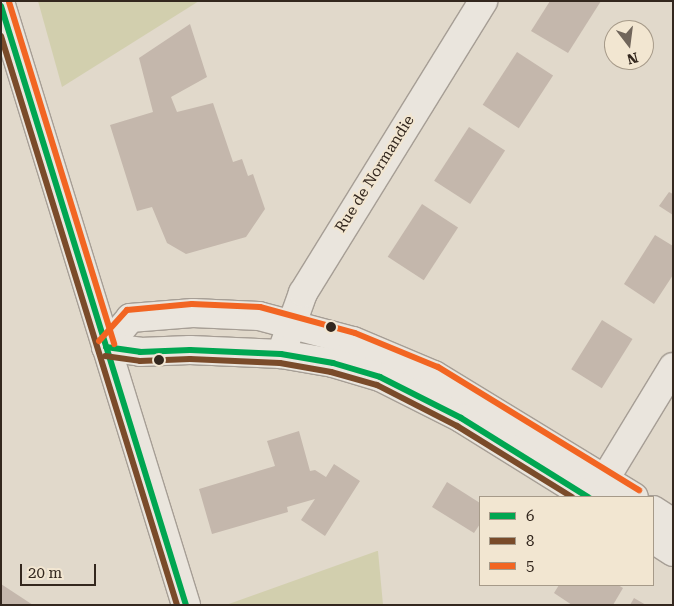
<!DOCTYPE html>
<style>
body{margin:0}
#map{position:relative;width:674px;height:606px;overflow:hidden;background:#e1d9cb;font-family:"Roboto Serif",serif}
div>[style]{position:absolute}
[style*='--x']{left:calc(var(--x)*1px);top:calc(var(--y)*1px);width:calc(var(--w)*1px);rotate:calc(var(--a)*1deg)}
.green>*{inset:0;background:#d2cfae}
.building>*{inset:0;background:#c4b7ac;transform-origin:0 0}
.roads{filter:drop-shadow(1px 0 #a69e95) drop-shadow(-1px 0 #a69e95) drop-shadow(0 1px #a69e95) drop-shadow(0 -1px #a69e95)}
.street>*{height:28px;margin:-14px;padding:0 14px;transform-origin:14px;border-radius:14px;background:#eae5dd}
.secondary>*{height:28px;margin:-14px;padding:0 14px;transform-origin:14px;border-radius:14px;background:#eae5dd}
.bus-1>*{height:6px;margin:-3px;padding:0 3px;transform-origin:3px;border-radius:3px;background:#00a651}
.bus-2>*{height:6px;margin:-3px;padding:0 3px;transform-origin:3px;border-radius:3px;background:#7a4b2a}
.bus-3>*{height:6px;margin:-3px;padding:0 3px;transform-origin:3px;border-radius:3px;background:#f26522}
.dots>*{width:14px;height:14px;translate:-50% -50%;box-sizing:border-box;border:2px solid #f2e6d1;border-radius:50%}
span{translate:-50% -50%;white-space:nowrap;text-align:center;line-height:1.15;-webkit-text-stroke:4px #f2e6d1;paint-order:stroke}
.street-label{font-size:15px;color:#33271e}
.frame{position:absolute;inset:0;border:2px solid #33271e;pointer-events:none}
.legend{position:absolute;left:479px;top:496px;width:175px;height:90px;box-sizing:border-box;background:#f2e6d1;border:1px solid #a69a89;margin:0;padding:6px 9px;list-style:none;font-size:15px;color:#33271e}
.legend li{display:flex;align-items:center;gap:10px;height:25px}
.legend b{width:25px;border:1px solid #a69a89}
.north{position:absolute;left:604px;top:20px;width:50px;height:50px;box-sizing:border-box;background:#f2e6d1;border:1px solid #a69a89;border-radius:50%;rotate:165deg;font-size:14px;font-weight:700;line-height:20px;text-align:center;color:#33271e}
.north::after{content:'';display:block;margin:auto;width:18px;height:22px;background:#70655b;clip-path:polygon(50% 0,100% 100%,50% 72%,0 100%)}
.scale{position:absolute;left:20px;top:564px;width:76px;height:22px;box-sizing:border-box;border:2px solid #33271e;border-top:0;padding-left:6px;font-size:15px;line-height:18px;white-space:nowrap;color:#33271e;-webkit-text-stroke:4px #f2e6d1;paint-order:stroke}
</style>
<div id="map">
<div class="green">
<div style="clip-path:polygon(38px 1px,199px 1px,62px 87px)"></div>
<div style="clip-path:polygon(378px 551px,383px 605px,226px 605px,377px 551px)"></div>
</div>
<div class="building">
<div style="clip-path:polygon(550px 1px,601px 1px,568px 53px,531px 31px)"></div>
<div style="clip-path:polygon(190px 24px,207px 77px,171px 97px,177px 112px,213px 103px,233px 162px,242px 159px,248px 176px,253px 174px,265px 209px,246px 237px,186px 254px,167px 243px,152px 207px,137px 211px,110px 125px,153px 112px,139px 58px)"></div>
<div style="left:517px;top:52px;width:43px;height:63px;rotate:33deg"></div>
<div style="left:469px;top:127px;width:43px;height:64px;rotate:33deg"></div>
<div style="clip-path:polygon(669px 192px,673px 194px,673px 215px,659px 206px)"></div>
<div style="left:422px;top:204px;width:43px;height:63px;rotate:33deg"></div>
<div style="clip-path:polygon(655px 235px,673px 246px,673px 275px,654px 304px,624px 284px)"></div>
<div style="left:602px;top:320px;width:36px;height:58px;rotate:32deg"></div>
<div style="clip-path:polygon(299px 431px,310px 471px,315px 470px,326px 477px,334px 464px,360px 481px,325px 536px,301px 520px,315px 499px,287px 507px,288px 512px,212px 534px,199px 489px,275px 466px,267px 441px)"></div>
<div style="clip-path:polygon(447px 482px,480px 503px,480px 524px,474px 533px,432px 507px)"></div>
<div style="clip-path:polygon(1px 584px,33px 605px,1px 605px)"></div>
<div style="clip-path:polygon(559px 585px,618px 585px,623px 588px,613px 605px,572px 605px,554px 593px)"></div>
<div style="clip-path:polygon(634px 598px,646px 605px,630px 605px)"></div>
</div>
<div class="roads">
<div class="street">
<div style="--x:281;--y:354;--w:65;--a:-70.2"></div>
<div style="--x:303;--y:293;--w:343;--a:-58.3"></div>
<div style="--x:594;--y:497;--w:152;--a:-58.7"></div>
</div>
<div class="secondary">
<div style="--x:1;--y:5;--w:628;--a:72.86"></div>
<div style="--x:106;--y:347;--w:38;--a:-50"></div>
<div style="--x:130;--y:318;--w:63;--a:-4.5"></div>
<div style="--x:193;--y:313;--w:66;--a:2.6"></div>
<div style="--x:259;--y:316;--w:97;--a:14.9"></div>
<div style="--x:353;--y:341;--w:88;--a:22.8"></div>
<div style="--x:434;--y:375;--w:234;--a:31.4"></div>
<div style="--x:106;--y:347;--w:34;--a:8"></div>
<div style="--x:140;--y:352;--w:50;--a:-2.3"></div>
<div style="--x:190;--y:350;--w:91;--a:2.5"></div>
<div style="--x:281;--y:354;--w:53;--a:9.8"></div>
<div style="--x:333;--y:363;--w:49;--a:16.6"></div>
<div style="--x:380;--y:377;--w:91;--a:26.8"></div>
<div style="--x:461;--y:418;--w:150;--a:31.9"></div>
<div style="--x:653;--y:510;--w:24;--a:33"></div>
<div style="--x:653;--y:539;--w:24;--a:33"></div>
</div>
</div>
<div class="bus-1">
<div style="--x:1;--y:6;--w:627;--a:72.84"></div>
<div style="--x:106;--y:347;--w:34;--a:8"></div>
<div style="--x:140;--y:352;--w:50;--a:-2.3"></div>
<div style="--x:190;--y:350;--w:91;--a:2.5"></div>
<div style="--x:281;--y:354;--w:53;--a:9.8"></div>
<div style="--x:333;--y:363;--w:49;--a:16.6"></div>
<div style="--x:380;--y:377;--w:91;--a:26.8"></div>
<div style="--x:461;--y:418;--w:150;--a:31.9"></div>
</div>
<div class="bus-2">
<div style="--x:1;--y:36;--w:596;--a:72.81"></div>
<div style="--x:105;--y:356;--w:35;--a:8"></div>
<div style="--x:140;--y:361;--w:50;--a:-2.3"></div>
<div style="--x:190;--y:359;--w:90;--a:2.5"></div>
<div style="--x:280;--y:363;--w:52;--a:10"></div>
<div style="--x:331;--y:372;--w:48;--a:15.8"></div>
<div style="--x:377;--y:385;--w:90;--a:27.1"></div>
<div style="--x:457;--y:426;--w:135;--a:31.7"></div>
</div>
<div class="bus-3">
<div style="--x:9;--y:2;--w:358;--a:72.9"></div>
<div style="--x:99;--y:341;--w:42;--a:-47.9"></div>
<div style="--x:127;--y:310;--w:65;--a:-5.3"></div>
<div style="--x:192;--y:304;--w:68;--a:2.5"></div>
<div style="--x:260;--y:307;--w:98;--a:15.3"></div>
<div style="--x:355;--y:333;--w:90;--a:22.3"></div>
<div style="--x:438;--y:367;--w:236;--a:31.5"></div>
</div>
<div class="dots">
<div style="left:331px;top:327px;background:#33271e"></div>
<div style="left:159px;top:360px;background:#33271e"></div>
</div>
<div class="street-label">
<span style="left:375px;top:174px;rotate:-58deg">Rue de Normandie</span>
</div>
<div class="frame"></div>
<ul class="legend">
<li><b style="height:6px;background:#00a651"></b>6</li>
<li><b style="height:6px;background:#7a4b2a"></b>8</li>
<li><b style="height:6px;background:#f26522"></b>5</li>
</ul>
<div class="north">N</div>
<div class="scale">20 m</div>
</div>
